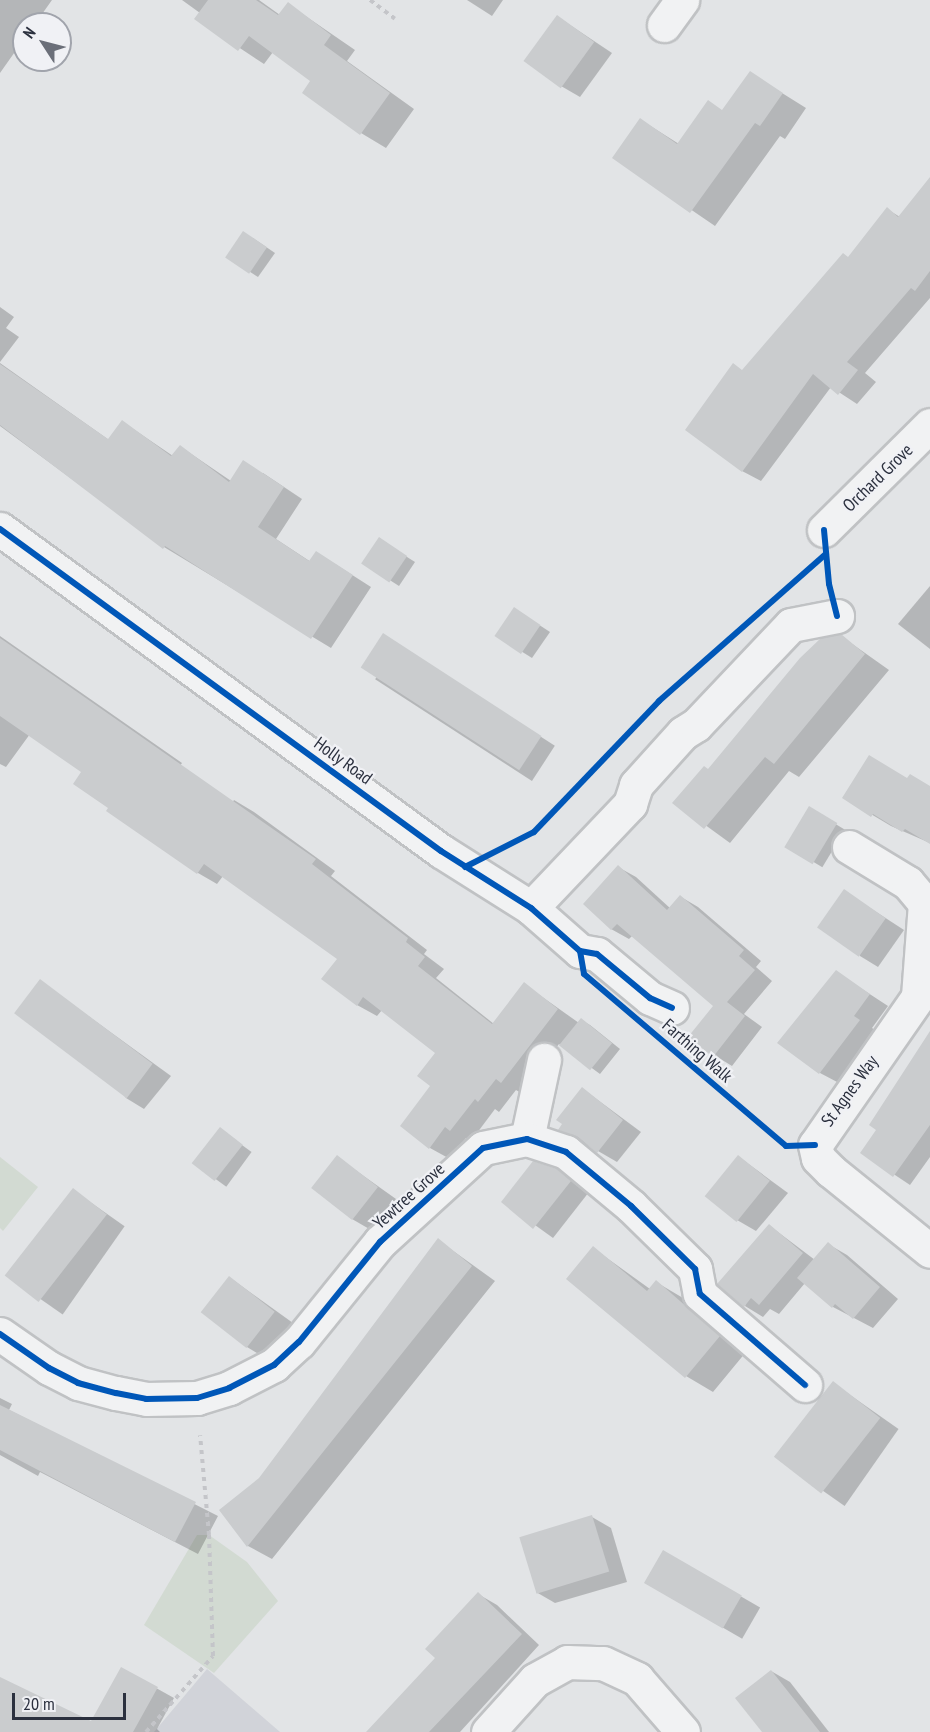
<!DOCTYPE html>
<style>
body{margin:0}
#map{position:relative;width:930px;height:1732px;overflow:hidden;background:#e2e4e6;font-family:"PT Sans Narrow",sans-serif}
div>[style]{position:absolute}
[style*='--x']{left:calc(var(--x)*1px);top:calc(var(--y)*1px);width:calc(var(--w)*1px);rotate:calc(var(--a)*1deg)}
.built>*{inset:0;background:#d1d3d9}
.green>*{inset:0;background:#d2dad2}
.shadow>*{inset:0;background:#0003;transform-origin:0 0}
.building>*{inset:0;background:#caccce;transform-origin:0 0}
.path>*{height:4px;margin-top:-2px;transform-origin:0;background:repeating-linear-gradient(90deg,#c4c5c9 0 4.5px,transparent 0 9px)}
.roads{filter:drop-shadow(2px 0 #c0c2c4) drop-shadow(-2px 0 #c0c2c4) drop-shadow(0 2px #c0c2c4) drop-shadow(0 -2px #c0c2c4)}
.minor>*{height:33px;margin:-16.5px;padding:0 16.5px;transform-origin:16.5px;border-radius:16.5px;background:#f1f2f3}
.cycleway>*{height:6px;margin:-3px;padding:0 3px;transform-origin:3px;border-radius:3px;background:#0057b8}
span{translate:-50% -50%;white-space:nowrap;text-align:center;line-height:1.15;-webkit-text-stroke:4.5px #f0f1f5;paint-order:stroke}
.street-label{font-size:18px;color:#2b303e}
.north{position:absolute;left:12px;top:12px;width:60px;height:60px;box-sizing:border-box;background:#f0f1f5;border:2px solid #a1a4ac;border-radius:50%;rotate:306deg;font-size:16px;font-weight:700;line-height:24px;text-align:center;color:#2b303e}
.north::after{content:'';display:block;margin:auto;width:21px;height:27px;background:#6b6f79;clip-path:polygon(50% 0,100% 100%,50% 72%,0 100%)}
.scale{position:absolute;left:12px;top:1693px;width:114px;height:27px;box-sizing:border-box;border:3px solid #2b303e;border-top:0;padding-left:8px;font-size:18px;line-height:21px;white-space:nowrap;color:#2b303e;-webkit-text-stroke:4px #f0f1f5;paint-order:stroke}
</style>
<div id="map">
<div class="built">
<div style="clip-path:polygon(207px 1669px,280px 1732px,154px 1732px)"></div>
</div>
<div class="green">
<div style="clip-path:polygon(0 1157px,38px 1187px,3px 1231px,0 1228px)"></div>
<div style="clip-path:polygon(197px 1535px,209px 1535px,247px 1562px,278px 1601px,214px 1673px,144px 1625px)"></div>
</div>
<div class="shadow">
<div style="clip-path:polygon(0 0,52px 0,35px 24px,24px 24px,24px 39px,0 73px)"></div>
<div style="clip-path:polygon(182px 0,259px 0,280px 15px,288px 4px,355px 50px,347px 61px,414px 109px,386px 148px,361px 133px,312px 81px,273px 52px,264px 64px,196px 19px,200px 13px)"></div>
<div style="clip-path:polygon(467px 0,503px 0,492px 16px)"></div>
<div style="clip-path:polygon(558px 17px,612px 53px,580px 97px,561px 86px)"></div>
<div style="clip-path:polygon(750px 73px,806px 108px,785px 139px,780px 136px,715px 226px,614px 157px,641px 120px,679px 144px,723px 111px)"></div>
<div style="clip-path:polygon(930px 179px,930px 298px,865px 373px,876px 382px,857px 404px,831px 387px,761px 481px,742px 471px,744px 371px,849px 258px,887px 209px,900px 217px)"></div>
<div style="clip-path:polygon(253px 238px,275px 253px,258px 277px,227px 257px)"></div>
<div style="clip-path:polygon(0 307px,14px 317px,6px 328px,19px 337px,0 362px)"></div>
<div style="clip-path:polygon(0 363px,109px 440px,123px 422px,173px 456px,181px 447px,231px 481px,263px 473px,302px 499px,276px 539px,311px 562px,335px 564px,371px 587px,331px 648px,164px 547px,0 426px)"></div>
<div style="clip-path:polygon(388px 545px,415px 562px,399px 586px,363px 563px)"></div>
<div style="clip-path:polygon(930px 586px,930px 649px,898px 624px)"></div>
<div style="clip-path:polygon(524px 615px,550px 632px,532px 658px,497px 636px)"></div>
<div style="clip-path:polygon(0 636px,182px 763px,180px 766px,232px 803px,234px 800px,254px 812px,335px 871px,331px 876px,427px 950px,424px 954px,444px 969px,436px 978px,494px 1024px,524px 984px,579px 1023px,581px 1020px,590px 1025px,620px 1049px,600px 1074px,559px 1044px,521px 1093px,516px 1090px,499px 1112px,495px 1109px,471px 1141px,466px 1138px,450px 1159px,430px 1148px,437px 1053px,382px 1010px,377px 1016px,357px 1005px,339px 958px,223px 876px,217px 884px,198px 873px,84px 771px,30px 734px,6px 767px,0 764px)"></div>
<div style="clip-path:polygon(841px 636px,889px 670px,799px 777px,789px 771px,730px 843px,675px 803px)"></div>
<div style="left:398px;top:644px;width:187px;height:42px;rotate:33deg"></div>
<div style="clip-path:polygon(908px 779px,930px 787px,930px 843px,891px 826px,844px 798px)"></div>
<div style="left:809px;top:808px;width:42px;height:44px;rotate:31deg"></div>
<div style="clip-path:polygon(618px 867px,636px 877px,671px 909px,681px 897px,698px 907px,761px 961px,756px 967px,772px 981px,744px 1014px,762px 1027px,732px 1066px,714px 1055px,715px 1006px,633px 935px,629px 939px,611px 929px)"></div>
<div style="clip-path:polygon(844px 891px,904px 930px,878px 967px,860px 956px)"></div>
<div style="clip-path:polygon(836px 972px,888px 1006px,872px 1028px,878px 1032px,839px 1083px,820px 1073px)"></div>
<div style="clip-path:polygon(40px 981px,171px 1076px,144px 1109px,126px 1098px)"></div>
<div style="clip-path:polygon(930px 1068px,930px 1157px,910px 1185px,862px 1153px)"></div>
<div style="clip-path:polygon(583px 1089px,641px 1132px,617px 1162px,560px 1129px)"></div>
<div style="left:220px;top:1129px;width:39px;height:43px;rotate:36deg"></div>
<div style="clip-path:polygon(337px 1157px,396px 1199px,371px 1230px,352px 1219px)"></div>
<div style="clip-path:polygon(739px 1157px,788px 1193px,756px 1231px,737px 1220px)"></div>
<div style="clip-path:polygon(556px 1170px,589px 1192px,553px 1238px,503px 1202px)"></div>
<div style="left:73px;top:1190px;width:63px;height:108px;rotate:35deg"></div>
<div style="clip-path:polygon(770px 1226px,815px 1260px,828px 1244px,847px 1255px,898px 1299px,873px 1328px,833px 1307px,805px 1283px,779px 1314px,770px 1309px,763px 1317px,745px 1306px)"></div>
<div style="clip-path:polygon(438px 1240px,495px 1281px,272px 1559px,248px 1546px,221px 1511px,260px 1479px)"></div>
<div style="clip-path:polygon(593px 1248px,650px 1289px,656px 1282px,683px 1298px,746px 1352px,713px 1392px,686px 1376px)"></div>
<div style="clip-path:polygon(229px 1277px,293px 1323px,265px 1358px,247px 1347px)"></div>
<div style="left:833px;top:1383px;width:80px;height:94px;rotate:35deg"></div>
<div style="clip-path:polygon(0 1398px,12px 1404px,9px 1410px,218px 1516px,198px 1554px,40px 1472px,38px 1476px,0 1455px)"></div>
<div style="clip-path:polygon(592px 1517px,611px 1528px,627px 1582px,555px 1603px,536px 1592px)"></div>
<div style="left:664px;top:1552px;width:111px;height:36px;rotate:30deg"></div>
<div style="clip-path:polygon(478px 1594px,497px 1605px,539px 1645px,460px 1732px,368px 1732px,437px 1658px)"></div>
<div style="clip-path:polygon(122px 1669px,174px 1698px,157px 1729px,160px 1732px,91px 1732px)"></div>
<div style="clip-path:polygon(771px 1671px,790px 1682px,829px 1732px,764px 1732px)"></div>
</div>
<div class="building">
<div style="clip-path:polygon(208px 0,256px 0,278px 15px,288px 2px,331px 35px,324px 45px,390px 93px,360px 135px,302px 93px,310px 81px,249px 36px,238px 51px,194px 19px)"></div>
<div style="left:557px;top:15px;width:46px;height:57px;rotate:36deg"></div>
<div style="clip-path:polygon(750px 71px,783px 93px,760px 126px,755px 123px,690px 213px,612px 158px,640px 118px,677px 144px,708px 100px,722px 110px)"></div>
<div style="clip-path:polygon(930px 177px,930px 271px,915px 291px,911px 288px,847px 362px,858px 370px,838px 395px,813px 374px,742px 472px,685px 430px,733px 363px,742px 370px,843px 253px,848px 257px,887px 207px,898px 217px)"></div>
<div style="left:243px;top:231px;width:29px;height:32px;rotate:34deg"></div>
<div style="clip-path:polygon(0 364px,108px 439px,122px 420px,171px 456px,180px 445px,229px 482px,243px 460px,284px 487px,258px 527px,309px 561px,316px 551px,353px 575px,311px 639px,165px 546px,163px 549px,0 425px)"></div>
<div style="left:379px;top:537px;width:34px;height:32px;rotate:34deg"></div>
<div style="left:514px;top:607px;width:32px;height:35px;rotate:34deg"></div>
<div style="left:383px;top:633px;width:189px;height:41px;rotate:33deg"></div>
<div style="clip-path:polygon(841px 634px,865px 654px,774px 764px,765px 757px,704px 829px,672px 803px,704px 766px,708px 769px,800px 658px,821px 638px)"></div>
<div style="clip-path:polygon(0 638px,316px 859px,312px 864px,408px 938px,406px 942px,425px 957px,418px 966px,492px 1024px,524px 982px,558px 1009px,501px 1083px,496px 1079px,478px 1102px,475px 1099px,450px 1131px,445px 1127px,429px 1149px,400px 1126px,430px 1086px,417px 1076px,435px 1053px,363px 997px,357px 1006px,321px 979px,337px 959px,204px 864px,197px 874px,106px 811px,108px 808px,73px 784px,81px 772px,0 716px)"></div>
<div style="clip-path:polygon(869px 755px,907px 778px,910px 774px,930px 786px,930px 844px,905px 829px,902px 832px,873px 814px,871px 817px,842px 798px)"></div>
<div style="left:809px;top:806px;width:33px;height:48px;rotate:31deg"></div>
<div style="clip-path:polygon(618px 865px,667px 910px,680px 895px,744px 950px,739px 956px,755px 970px,727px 1002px,745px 1016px,713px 1057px,688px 1037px,713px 1006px,617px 924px,611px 930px,583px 904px)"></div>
<div style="left:844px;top:889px;width:51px;height:47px;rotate:35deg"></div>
<div style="clip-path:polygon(836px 970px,870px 994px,854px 1016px,860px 1020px,819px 1074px,777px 1043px)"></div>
<div style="left:40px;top:979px;width:141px;height:43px;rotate:37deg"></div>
<div style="left:581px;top:1018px;width:40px;height:35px;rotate:39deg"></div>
<div style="clip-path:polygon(930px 1031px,930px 1125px,893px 1177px,860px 1153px,876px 1130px,869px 1125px)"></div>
<div style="clip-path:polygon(582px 1087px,623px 1120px,597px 1153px,578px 1137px,558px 1130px,562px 1124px,556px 1120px)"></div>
<div style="left:220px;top:1127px;width:29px;height:46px;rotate:38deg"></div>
<div style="left:337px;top:1155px;width:52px;height:42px;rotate:38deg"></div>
<div style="left:738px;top:1155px;width:41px;height:53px;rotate:39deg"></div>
<div style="clip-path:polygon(533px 1161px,557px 1169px,571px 1181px,533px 1229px,501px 1202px)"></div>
<div style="left:73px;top:1188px;width:43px;height:111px;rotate:38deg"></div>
<div style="clip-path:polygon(769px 1224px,803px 1253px,759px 1305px,751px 1298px,744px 1307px,717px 1284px)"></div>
<div style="clip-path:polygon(438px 1238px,472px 1266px,247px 1547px,219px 1510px,259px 1478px)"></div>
<div style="clip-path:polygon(828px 1242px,880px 1287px,853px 1319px,835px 1304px,832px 1308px,797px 1278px)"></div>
<div style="clip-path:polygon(593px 1246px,647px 1291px,656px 1280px,720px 1336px,685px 1378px,566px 1279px)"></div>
<div style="left:229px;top:1276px;width:58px;height:46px;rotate:38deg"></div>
<div style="left:833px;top:1381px;width:60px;height:96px;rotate:38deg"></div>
<div style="clip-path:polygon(0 1405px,196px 1502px,175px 1542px,0 1450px)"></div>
<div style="left:592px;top:1515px;width:59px;height:76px;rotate:73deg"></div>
<div style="left:663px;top:1550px;width:91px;height:38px;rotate:30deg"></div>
<div style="clip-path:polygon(478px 1592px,522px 1634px,429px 1732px,366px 1732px,435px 1658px,425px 1649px)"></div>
<div style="clip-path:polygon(121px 1667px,158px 1687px,133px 1732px,0 1732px,0 1677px,91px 1721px)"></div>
<div style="clip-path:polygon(771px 1670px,820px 1732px,762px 1732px,735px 1698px)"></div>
</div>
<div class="path">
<div style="--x:370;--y:0;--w:31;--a:37"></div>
<div style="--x:146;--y:1732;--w:101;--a:-48.6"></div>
<div style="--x:213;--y:1656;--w:121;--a:-91.9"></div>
<div style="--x:209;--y:1535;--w:100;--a:-95.1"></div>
</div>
<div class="roads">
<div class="minor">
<div style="--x:664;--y:25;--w:31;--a:-54"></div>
<div style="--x:0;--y:529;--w:546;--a:36.14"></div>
<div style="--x:441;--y:851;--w:107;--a:32.3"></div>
<div style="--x:531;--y:908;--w:65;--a:41.3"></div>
<div style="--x:580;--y:951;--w:17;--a:10"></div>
<div style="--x:597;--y:954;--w:69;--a:39.7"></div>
<div style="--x:650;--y:998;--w:24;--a:24"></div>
<div style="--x:824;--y:530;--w:149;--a:-44.7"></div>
<div style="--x:849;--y:847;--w:69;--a:31.4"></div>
<div style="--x:908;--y:883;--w:26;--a:50"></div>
<div style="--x:925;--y:903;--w:94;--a:94.3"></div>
<div style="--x:918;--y:997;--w:180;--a:124.8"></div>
<div style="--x:815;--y:1145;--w:13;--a:77"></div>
<div style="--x:818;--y:1158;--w:18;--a:45"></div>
<div style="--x:831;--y:1171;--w:127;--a:38.9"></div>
<div style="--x:531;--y:908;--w:144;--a:-46.4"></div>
<div style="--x:630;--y:804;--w:20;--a:-72"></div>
<div style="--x:636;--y:785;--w:70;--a:-47.9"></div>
<div style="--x:683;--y:733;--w:15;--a:-32"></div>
<div style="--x:696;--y:725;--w:138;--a:-46.5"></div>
<div style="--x:791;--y:625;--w:47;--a:-11.1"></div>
<div style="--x:527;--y:1139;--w:81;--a:-77.9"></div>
<div style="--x:0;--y:1334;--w:60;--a:34.8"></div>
<div style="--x:49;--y:1368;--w:33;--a:27"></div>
<div style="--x:78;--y:1383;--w:39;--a:15"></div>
<div style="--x:116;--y:1393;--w:31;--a:11"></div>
<div style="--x:146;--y:1399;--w:51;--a:-1.1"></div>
<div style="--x:197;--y:1398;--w:34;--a:-17"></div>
<div style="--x:229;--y:1388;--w:51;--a:-27.1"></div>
<div style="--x:274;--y:1365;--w:34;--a:-43"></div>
<div style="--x:299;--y:1342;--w:129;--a:-51"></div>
<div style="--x:380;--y:1242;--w:139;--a:-42.4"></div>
<div style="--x:483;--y:1148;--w:45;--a:-11.6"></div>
<div style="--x:527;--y:1139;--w:41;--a:18.4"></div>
<div style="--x:566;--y:1152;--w:85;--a:39.7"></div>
<div style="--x:631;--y:1206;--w:90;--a:44.5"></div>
<div style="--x:695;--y:1269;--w:25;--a:79"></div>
<div style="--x:700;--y:1294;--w:139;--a:40.9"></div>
<div style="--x:488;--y:1732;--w:70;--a:-47.9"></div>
<div style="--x:535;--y:1680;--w:37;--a:-29"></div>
<div style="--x:567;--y:1662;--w:36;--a:2"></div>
<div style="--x:603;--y:1663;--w:38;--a:25"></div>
<div style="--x:637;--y:1679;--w:70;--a:49"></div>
</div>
</div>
<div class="cycleway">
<div style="--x:0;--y:529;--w:546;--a:36.14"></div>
<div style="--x:441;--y:851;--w:107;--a:32.3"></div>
<div style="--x:531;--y:908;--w:65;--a:41.3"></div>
<div style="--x:580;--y:951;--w:17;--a:10"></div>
<div style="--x:597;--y:954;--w:69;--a:39.7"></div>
<div style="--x:650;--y:998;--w:24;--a:24"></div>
<div style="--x:824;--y:530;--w:54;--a:84.7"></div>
<div style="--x:829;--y:584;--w:33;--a:76"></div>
<div style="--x:465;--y:867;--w:77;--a:-26.9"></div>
<div style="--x:534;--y:832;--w:181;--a:-46.3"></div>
<div style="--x:659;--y:701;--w:222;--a:-41.4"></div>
<div style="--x:580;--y:951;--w:23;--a:80"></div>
<div style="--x:584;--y:974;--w:265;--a:40.4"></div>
<div style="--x:786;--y:1146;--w:29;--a:-2"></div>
<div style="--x:0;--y:1334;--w:60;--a:34.8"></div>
<div style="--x:49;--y:1368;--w:33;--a:27"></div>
<div style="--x:78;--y:1383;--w:39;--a:15"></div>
<div style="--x:116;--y:1393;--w:31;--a:11"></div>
<div style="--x:146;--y:1399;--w:51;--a:-1.1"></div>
<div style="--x:197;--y:1398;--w:34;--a:-17"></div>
<div style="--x:229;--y:1388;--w:51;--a:-27.1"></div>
<div style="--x:274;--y:1365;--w:34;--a:-43"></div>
<div style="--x:299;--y:1342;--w:129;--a:-51"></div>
<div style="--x:380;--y:1242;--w:139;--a:-42.4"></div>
<div style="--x:483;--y:1148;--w:45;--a:-11.6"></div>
<div style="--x:527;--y:1139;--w:41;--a:18.4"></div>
<div style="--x:566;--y:1152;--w:85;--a:39.7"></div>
<div style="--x:631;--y:1206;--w:90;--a:44.5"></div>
<div style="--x:695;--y:1269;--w:25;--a:79"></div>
<div style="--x:700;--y:1294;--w:139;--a:40.9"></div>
</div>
<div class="street-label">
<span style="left:878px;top:478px;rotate:-44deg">Orchard Grove</span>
<span style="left:343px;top:761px;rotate:36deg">Holly Road</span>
<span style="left:697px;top:1051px;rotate:41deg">Farthing Walk</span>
<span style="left:850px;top:1091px;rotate:-54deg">St Agnes Way</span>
<span style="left:409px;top:1196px;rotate:-42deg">Yewtree Grove</span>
</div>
<div class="north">N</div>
<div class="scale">20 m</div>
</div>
